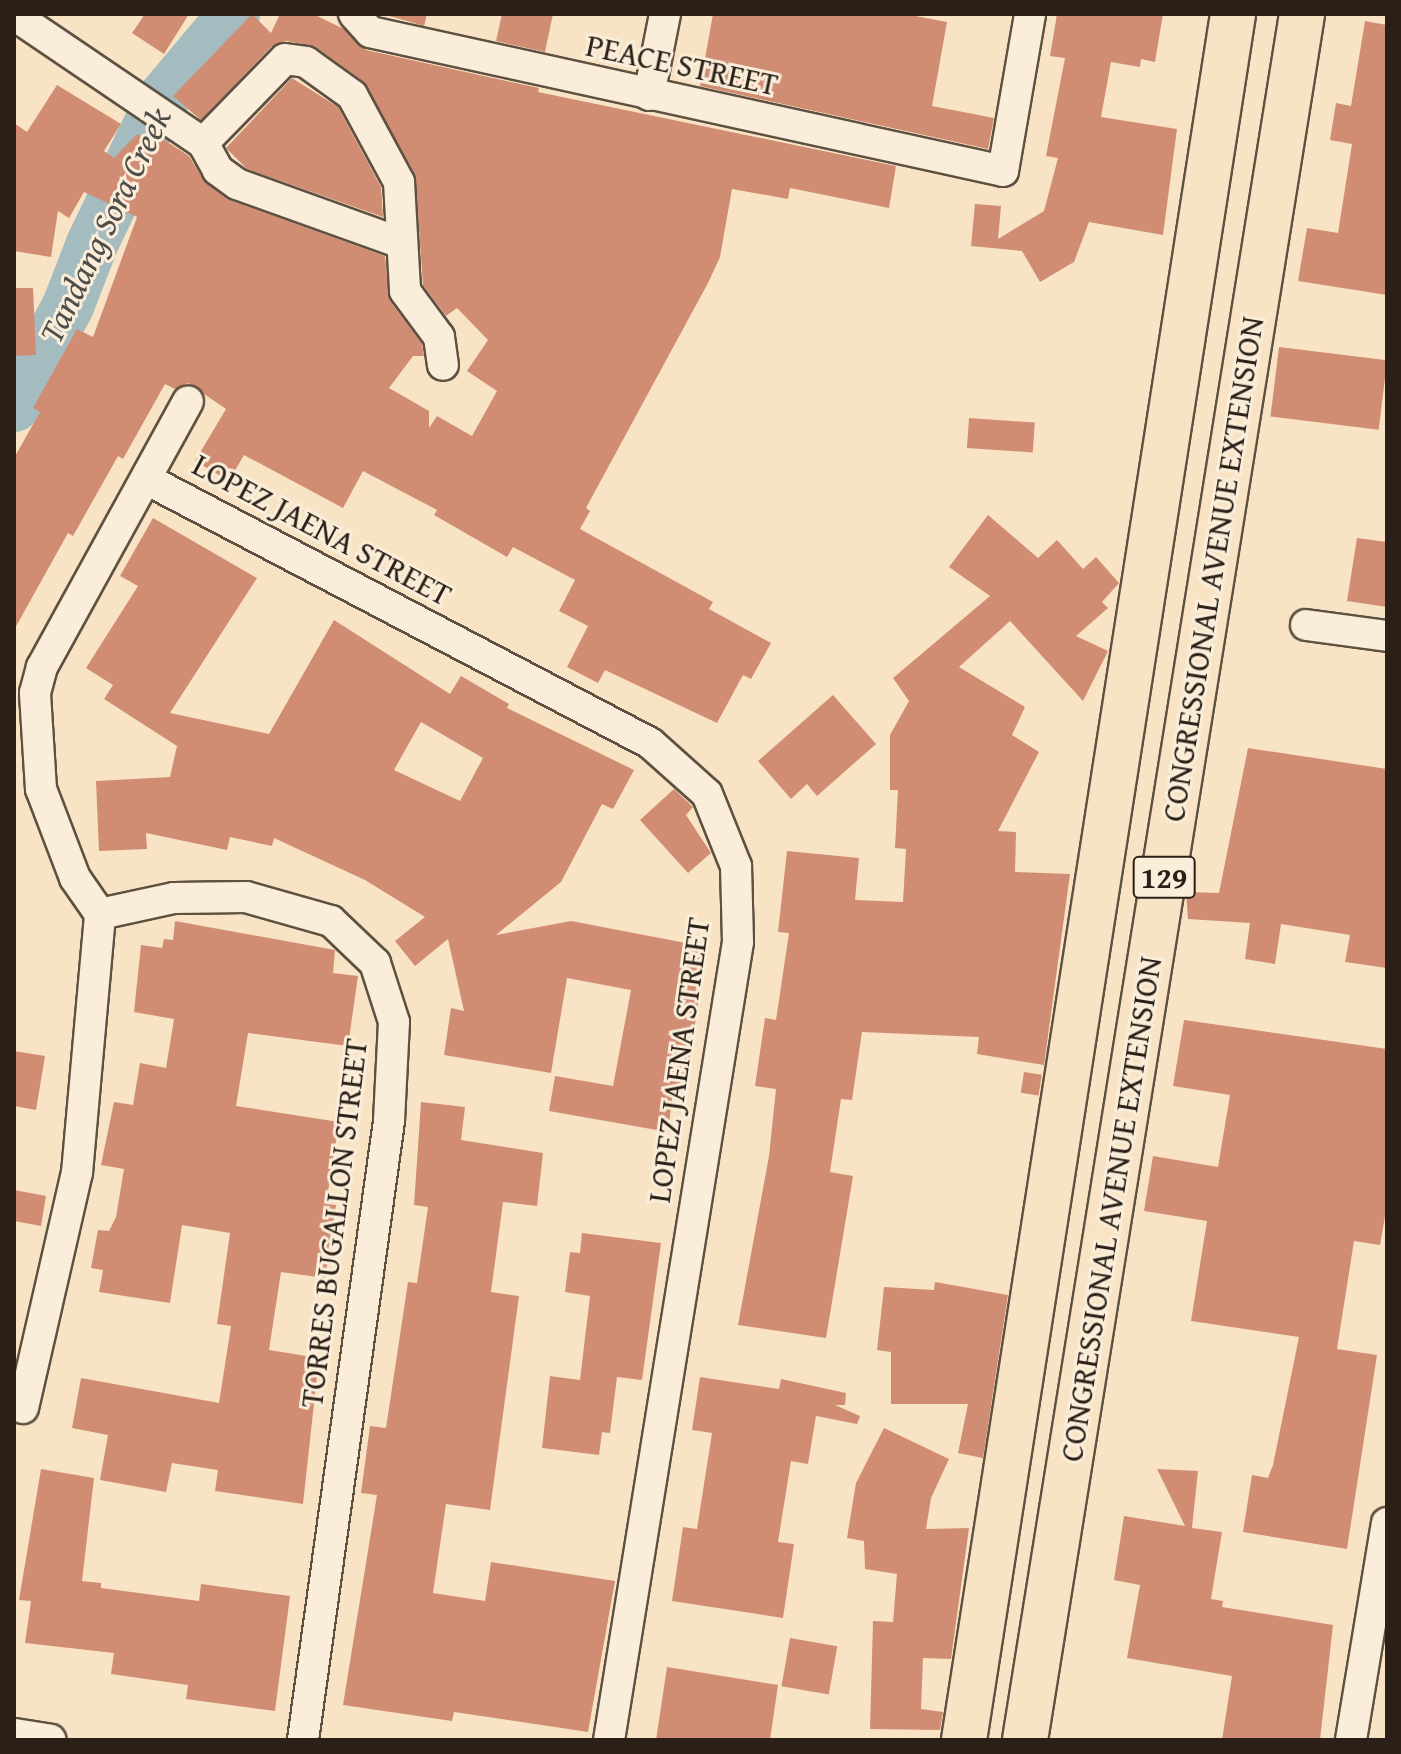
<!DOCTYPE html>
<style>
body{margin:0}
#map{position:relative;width:1401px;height:1754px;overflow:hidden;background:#f8e4c5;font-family:"Gentium Book Plus",serif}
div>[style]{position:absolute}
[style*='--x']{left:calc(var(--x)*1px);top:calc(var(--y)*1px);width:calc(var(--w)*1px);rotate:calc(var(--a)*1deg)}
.river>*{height:52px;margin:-26px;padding:0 26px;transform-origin:26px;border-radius:26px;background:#a4bbc0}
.building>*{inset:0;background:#d18d74;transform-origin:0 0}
.roads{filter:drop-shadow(2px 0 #5e5142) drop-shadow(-2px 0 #5e5142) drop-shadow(0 2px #5e5142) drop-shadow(0 -2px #5e5142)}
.street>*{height:30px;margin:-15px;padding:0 15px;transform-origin:15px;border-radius:15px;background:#faedd9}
.primary>*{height:44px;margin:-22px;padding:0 22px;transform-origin:22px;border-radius:22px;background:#f8e4c5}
span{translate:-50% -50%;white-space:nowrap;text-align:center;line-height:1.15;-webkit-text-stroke:6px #faedd9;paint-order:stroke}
.shield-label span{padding:2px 6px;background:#faedd9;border:2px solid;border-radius:6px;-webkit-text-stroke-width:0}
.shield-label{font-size:30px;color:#2a2017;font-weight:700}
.street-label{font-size:32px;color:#2a2017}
.water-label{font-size:34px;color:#4f4e4a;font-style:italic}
.frame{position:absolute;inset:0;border:16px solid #2a2017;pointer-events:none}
</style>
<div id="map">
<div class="river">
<div style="--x:14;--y:406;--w:114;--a:-61.6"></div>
<div style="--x:68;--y:306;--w:66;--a:-68.8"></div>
<div style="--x:92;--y:244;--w:157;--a:-64.4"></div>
<div style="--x:160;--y:102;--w:115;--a:-49.9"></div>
</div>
<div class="building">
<div style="clip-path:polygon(145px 14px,189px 14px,164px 54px,132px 33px)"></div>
<div style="clip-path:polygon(252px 14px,271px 33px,280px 14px,313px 14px,344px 29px,366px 50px,539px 88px,538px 92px,896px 166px,889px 208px,790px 188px,788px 199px,732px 189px,720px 257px,708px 283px,586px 508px,590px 511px,580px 529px,713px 602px,709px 609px,771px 643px,751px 679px,743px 675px,717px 723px,605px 670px,598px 683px,567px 667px,588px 626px,559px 611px,575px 580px,513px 547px,507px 557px,434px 515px,437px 510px,363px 471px,343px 508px,244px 455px,229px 481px,195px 461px,226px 409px,188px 383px,175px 389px,165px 384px,123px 459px,118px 456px,73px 536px,68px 533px,14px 630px,14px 458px,40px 412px,33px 408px,77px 329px,93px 337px,137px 217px,84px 192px,69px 218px,58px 211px,51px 257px,14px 251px,14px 123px,27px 132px,57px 85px,121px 124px,104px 151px,114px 158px,137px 134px,148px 140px,152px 132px,189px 156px,203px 179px,227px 199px,385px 256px,390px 301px,422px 344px,424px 356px,413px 356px,389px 388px,429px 411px,429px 428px,437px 416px,472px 436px,497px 391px,467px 371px,488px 340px,457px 308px,446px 316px,423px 285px,415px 174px,363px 81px,316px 47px,287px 41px,272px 46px,201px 120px,173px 96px)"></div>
<div style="clip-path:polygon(383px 14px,427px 14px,424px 26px)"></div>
<div style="clip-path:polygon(502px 14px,553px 14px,545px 52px,496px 41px)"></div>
<div style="clip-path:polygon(713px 14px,905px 14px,947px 22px,932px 106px,994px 118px,988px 149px,700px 86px)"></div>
<div style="clip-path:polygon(1057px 14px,1163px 14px,1155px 62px,1141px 59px,1140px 67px,1111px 62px,1101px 117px,1177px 129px,1163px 235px,1089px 222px,1074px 262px,1040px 282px,1022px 251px,971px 246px,975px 204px,1001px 206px,998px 239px,1044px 211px,1058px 158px,1046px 156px,1065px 58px,1050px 56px)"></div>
<div style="clip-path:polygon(1365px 21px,1387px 25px,1387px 295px,1298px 281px,1307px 228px,1338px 233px,1352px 144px,1330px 140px,1336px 103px,1351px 106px)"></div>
<div style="clip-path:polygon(292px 78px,338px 107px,381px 187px,383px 217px,247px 169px,226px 148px)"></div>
<div style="clip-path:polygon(14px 288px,33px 288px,36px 355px,14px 356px)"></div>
<div style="left:1279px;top:347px;width:109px;height:70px;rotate:7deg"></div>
<div style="left:969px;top:418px;width:66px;height:30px;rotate:4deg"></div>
<div style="clip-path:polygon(988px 515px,1038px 558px,1057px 540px,1083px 569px,1096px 557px,1119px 583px,1102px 602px,1108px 608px,1076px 636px,1108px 651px,1083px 701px,1010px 621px,959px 667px,1025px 707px,1012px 735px,1039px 752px,998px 831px,1016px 832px,1015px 872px,1070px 874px,1044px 1065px,977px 1054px,979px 1037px,862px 1032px,852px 1100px,841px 1099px,830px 1172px,853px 1176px,826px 1338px,738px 1325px,769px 1156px,776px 1089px,755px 1086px,765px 1018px,776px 1020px,789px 933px,778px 932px,787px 851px,859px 858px,855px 900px,903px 902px,906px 849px,895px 848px,898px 790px,890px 790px,890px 735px,909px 701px,893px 678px,990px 596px,949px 567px)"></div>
<div style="clip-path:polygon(evenodd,153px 518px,257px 578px,170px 713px,269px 734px,334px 620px,450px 694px,461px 676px,509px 704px,507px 708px,634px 770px,613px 809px,602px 804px,561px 882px,496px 935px,571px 921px,707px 947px,684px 1094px,673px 1092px,668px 1132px,549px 1111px,555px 1076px,613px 1086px,631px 990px,567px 978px,551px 1073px,444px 1055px,451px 1008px,464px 1011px,448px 939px,415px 966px,395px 941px,425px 917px,365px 880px,274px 838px,272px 846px,230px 837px,227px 850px,146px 833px,147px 849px,99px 851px,96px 781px,170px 777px,177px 746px,104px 699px,113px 685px,86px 668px,138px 586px,120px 576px,153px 518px,421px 722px,483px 758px,460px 801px,394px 770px,421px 722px)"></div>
<div style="clip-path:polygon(1357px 538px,1387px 542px,1387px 607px,1347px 601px)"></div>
<div style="clip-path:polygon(833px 695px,876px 744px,817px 796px,807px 784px,791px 799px,758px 761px)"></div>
<div style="clip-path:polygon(1248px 748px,1387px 769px,1387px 968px,1345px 962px,1350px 935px,1281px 924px,1275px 964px,1245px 959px,1250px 923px,1188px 919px,1186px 892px,1219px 893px)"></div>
<div style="clip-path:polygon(674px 789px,693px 807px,686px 815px,711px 853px,688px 873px,640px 820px)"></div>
<div style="clip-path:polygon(175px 921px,335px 950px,333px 973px,358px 976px,348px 1046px,248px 1033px,236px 1106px,339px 1122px,326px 1204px,336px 1205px,325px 1278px,281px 1272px,269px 1350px,319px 1358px,303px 1504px,215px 1491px,218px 1470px,172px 1463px,166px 1492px,100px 1480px,108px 1435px,72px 1428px,81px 1378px,219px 1403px,231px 1326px,217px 1324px,230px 1233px,182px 1225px,170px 1303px,99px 1292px,103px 1270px,91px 1268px,98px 1230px,109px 1231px,116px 1217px,124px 1169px,101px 1165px,114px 1102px,133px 1105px,140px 1063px,166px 1068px,174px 1019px,134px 1012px,141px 945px,162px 948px,164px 939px,173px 940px)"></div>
<div style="clip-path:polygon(1184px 1020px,1387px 1049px,1387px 1205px,1380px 1245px,1354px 1241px,1337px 1349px,1377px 1355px,1347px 1549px,1243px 1532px,1252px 1475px,1268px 1478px,1273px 1465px,1299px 1337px,1191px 1321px,1207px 1221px,1144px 1211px,1153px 1156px,1218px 1167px,1230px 1095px,1173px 1086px)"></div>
<div style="clip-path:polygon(14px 1051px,45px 1056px,36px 1110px,14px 1106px)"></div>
<div style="left:1024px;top:1072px;width:18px;height:21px;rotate:9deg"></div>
<div style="clip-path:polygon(421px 1102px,465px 1107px,461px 1140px,543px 1153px,537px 1206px,503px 1202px,491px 1292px,519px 1296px,490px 1510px,446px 1504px,433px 1593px,485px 1601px,491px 1562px,615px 1581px,588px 1732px,454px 1712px,452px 1721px,343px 1705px,377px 1495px,361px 1493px,370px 1426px,386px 1428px,408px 1282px,417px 1283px,428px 1207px,414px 1205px)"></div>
<div style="clip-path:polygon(14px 1190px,46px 1196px,41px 1226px,14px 1221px)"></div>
<div style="clip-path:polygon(582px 1233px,661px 1243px,642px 1380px,617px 1377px,610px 1433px,602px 1432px,599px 1455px,542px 1448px,550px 1376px,580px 1380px,590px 1296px,565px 1292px,570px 1252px,580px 1253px)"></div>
<div style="clip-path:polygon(935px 1282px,1008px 1295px,983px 1458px,958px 1453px,968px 1404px,891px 1404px,891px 1352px,877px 1350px,884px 1287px,934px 1290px)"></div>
<div style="clip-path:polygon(700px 1377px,779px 1389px,781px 1379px,846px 1393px,845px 1405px,835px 1405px,860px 1416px,857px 1424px,816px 1416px,808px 1464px,791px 1461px,778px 1542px,794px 1544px,783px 1618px,672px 1601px,683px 1527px,697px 1529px,712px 1433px,692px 1430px)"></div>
<div style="clip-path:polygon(884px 1428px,949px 1459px,931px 1498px,926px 1529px,969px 1528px,951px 1659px,923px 1658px,921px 1709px,943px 1712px,940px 1730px,870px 1729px,873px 1621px,893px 1622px,897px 1574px,865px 1569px,864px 1541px,847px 1538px,856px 1483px)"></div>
<div style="clip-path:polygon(41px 1469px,94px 1478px,82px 1581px,101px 1583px,101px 1588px,199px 1601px,201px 1584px,290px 1596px,275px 1711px,186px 1699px,188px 1685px,111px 1674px,114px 1653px,25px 1643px,31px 1601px,19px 1600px)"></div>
<div style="clip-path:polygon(1157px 1469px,1198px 1471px,1192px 1528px,1222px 1532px,1211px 1599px,1223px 1601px,1222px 1607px,1333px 1625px,1320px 1740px,1222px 1740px,1232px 1676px,1127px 1658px,1140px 1585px,1114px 1580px,1124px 1516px,1185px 1526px)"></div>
<div style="left:790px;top:1638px;width:48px;height:49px;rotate:10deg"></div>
<div style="clip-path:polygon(667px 1667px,778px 1685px,770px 1740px,656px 1740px)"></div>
</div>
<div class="roads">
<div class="street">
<div style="--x:354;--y:14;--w:24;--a:48"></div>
<div style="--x:370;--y:32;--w:648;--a:12.38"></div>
<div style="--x:1003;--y:171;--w:159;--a:-80.2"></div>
<div style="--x:14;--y:15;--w:228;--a:34.1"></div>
<div style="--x:649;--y:95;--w:83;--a:-78.8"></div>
<div style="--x:401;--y:243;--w:174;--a:-160.2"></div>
<div style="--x:237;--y:184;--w:24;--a:-144"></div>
<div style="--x:218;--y:170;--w:31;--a:-119"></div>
<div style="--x:203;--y:143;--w:117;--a:-45.7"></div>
<div style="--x:285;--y:59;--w:21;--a:8"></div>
<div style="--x:306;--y:62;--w:57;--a:35.7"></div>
<div style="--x:352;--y:95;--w:99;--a:61.6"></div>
<div style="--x:399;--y:182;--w:109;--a:86.8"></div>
<div style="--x:405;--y:291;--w:57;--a:53.5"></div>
<div style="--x:439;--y:337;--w:28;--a:82"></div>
<div style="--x:146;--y:479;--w:569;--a:27.65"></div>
<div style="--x:650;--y:743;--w:76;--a:41.8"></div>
<div style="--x:707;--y:794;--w:78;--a:68.1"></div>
<div style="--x:736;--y:866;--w:76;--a:88.5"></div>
<div style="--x:738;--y:942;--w:808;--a:99.18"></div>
<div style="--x:1306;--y:625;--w:82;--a:7.7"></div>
<div style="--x:100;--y:914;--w:76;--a:-12.2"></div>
<div style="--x:174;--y:898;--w:72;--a:-0.8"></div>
<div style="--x:246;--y:897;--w:88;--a:15.8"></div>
<div style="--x:331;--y:921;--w:61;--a:43.7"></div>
<div style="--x:375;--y:963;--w:62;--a:72.1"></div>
<div style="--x:394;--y:1022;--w:99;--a:92.9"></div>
<div style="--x:389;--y:1121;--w:625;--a:97.91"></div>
<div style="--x:23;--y:1408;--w:241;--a:-77.1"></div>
<div style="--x:77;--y:1173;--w:260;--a:-84.9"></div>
<div style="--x:100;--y:914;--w:44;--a:-124.8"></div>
<div style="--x:75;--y:878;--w:95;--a:-110.9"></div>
<div style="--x:41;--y:789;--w:96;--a:-93.6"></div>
<div style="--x:35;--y:693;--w:27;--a:-75"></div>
<div style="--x:42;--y:667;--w:303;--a:-61.2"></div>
<div style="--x:14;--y:1734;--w:37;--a:9"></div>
<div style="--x:1351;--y:1740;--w:220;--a:-80.6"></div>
</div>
<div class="primary">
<div style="--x:964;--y:1740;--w:1747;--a:-81.14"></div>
<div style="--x:1025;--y:1740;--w:1748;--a:-80.88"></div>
</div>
</div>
<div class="shield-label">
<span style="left:1164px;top:877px">129</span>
</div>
<div class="street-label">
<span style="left:682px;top:65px;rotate:12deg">PEACE STREET</span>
<span style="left:322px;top:530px;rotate:28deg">LOPEZ JAENA STREET</span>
<span style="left:1213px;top:569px;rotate:-81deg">CONGRESSIONAL AVENUE EXTENSION</span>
<span style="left:679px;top:1060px;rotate:-82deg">LOPEZ JAENA STREET</span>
<span style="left:1111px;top:1209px;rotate:-81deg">CONGRESSIONAL AVENUE EXTENSION</span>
<span style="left:334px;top:1223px;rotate:-83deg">TORRES BUGALLON STREET</span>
</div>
<div class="water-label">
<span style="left:104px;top:225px;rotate:-64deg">Tandang Sora Creek</span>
</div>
<div class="frame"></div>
</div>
